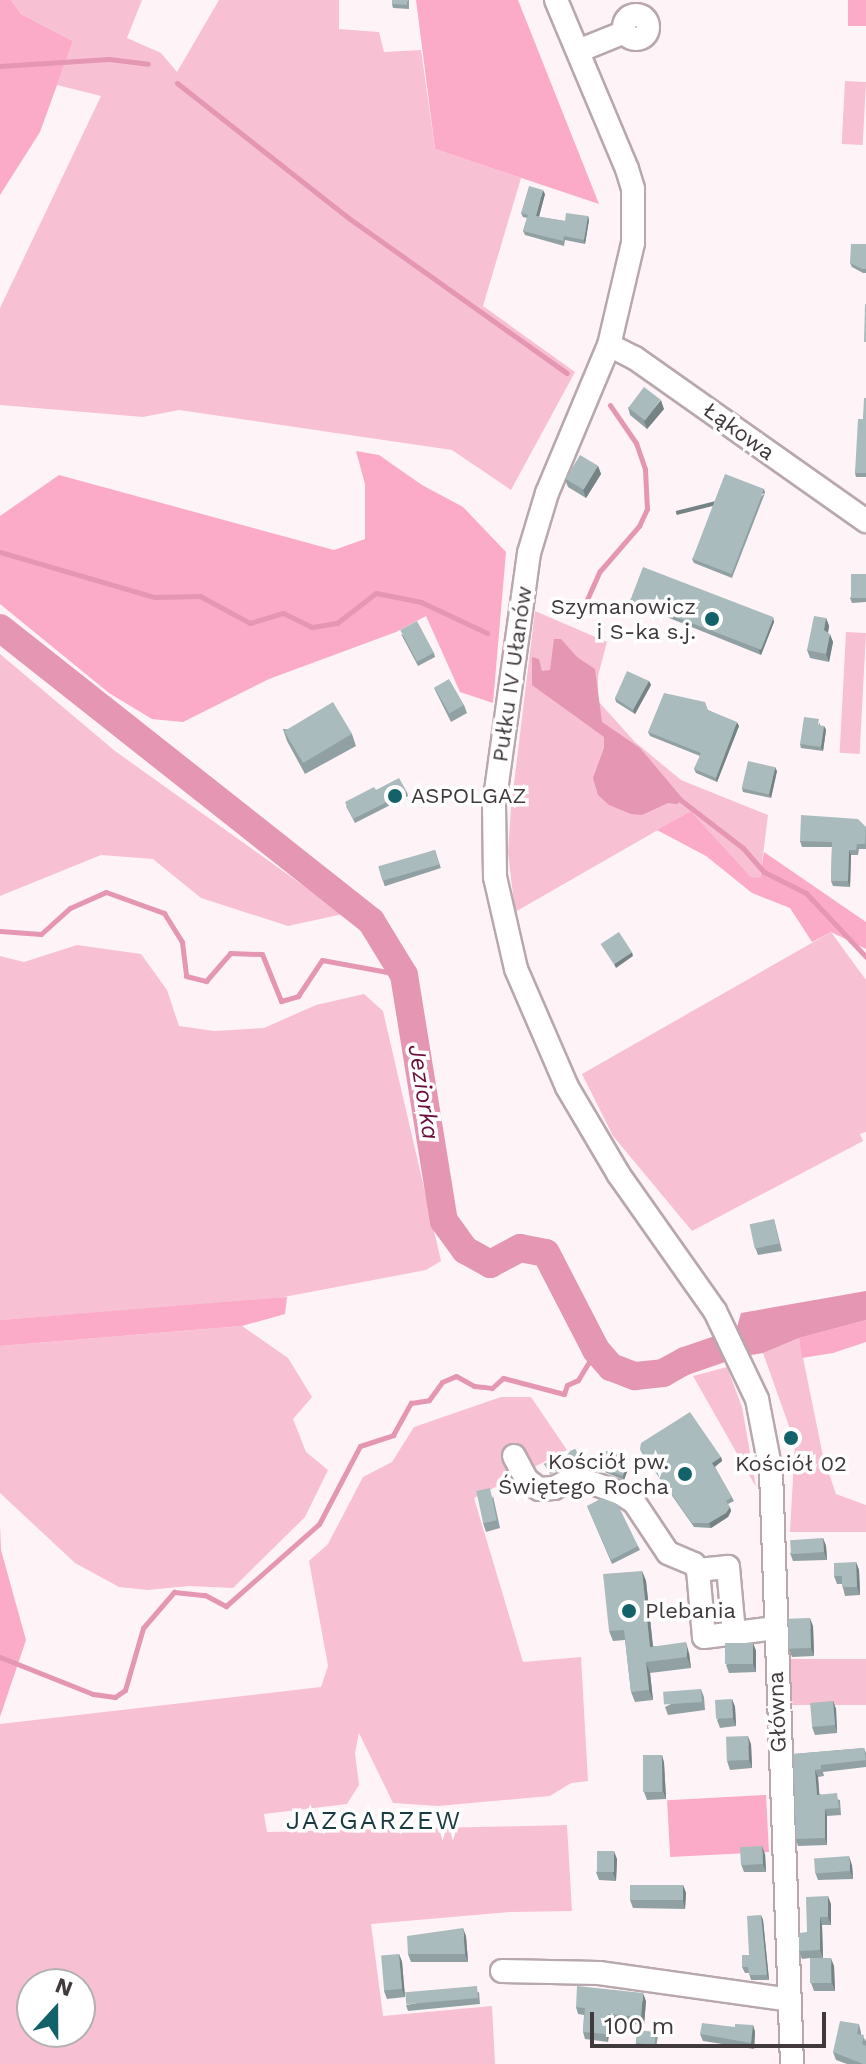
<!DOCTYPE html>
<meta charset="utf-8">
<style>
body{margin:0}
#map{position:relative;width:866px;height:2064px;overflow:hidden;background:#fef4f7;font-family:"Work Sans",sans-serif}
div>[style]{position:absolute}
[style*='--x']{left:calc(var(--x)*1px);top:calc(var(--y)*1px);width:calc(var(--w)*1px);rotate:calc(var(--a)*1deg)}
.green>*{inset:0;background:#f8c0d3;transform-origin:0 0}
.forest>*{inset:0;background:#fbabc7;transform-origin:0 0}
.water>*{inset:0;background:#e496b2}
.stream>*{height:5px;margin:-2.5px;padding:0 2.5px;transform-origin:2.5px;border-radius:2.5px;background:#e496b2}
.river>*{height:28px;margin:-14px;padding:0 14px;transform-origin:14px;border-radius:14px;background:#e496b2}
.roads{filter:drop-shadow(2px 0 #b8a8ad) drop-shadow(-2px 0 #b8a8ad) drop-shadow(0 2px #b8a8ad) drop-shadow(0 -2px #b8a8ad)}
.minor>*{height:22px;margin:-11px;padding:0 11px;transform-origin:11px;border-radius:11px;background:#fff}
.minor>.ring{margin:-11px;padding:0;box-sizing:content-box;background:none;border:22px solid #fff;border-radius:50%}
.wall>*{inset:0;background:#91a1a3;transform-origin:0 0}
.shaded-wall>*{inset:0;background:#768384;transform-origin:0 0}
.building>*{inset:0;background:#a9bbbd;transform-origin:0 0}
.dots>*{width:22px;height:22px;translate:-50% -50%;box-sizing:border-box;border:4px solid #fff;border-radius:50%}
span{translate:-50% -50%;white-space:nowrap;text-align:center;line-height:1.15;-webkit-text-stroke:7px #fff;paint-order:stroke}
.street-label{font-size:22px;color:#413a3d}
.poi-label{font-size:22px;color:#413a3d}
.right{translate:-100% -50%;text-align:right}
.left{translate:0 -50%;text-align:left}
.water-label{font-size:24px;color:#6b0f3c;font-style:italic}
.quarter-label{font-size:26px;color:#193b3f;letter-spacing:2px}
.north{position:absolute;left:16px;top:1968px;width:80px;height:80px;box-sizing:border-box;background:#fff;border:2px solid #b3b0b1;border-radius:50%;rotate:21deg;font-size:22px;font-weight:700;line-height:32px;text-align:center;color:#413a3d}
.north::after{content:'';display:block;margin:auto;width:28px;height:36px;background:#13626a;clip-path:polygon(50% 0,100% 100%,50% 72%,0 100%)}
.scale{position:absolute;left:590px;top:2012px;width:236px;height:36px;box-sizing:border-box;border:4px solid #413a3d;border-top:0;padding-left:10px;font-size:24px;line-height:28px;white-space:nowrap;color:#413a3d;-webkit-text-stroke:6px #fff;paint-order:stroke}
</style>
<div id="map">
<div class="green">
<div style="clip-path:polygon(11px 0,142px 0,127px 38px,161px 53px,177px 72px,219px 0,339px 0,339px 29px,379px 32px,384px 52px,421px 50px,435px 149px,521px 178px,483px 306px,575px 372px,511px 490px,452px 450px,179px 410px,143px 417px,0 405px,0 308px,101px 96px,57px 85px,73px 41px,21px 14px)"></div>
<div style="left:845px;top:81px;width:21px;height:63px;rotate:3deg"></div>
<div style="clip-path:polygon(535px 611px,607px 642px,598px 676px,598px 701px,635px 742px,681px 780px,768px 815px,760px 879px,751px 877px,691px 811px,515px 912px,508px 853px,511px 808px)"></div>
<div style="left:846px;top:632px;width:20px;height:121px;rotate:3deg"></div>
<div style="clip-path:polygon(0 654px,115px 751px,343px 914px,288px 926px,201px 898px,153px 859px,101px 855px,0 896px)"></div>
<div style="clip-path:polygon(831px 932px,866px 980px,866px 1132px,860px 1134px,863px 1141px,692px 1231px,613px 1136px,582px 1074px)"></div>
<div style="clip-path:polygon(77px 945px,141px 954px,167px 990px,179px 1026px,214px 1031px,264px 1028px,316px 1005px,364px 994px,383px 1011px,441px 1261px,426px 1270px,268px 1300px,0 1320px,0 956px,24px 962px)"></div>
<div style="clip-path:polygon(242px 1326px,288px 1358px,312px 1397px,293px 1419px,306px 1452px,328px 1470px,305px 1517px,233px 1588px,189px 1586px,148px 1590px,119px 1587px,75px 1563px,0 1493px,0 1346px)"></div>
<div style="clip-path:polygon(799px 1338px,823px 1456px,836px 1494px,866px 1505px,866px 1532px,790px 1532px,795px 1443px,763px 1353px)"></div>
<div style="clip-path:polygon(727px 1367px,742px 1407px,756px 1487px,693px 1376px)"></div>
<div style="clip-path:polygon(evenodd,501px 1397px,531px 1397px,567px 1450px,474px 1498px,523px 1662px,581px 1657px,588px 1781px,571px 1783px,550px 1796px,438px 1806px,393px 1803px,359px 1733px,355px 1753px,359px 1785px,347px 1804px,264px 1814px,267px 1832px,567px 1825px,572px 1911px,511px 1912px,371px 1924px,383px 2016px,492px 2006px,495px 2064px,0 2064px,0 1724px,321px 1687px,328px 1666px,309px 1561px,328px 1544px,363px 1477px,392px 1462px,414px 1427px,501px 1397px,32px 1984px,80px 1984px,80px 2032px,32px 2032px,32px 1984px)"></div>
<div style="left:866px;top:1659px;width:46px;height:75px;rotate:90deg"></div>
</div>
<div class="forest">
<div style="clip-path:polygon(0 0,11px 0,21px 14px,73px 41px,40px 132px,0 195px)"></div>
<div style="clip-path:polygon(416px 0,518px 0,599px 204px,435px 149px)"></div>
<div style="left:848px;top:0;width:18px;height:26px"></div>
<div style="clip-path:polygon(356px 451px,379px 455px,422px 485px,463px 507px,506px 552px,493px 703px,460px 692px,426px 616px,396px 632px,269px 679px,183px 722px,152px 719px,109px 693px,0 604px,0 516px,59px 475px,334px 550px,365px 539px,365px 484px)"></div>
<div style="clip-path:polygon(691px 811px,751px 877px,760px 878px,764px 852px,866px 922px,866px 949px,831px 932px,812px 942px,790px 908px,752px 893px,706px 856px,657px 830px)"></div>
<div style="clip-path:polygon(287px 1297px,285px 1314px,242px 1326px,0 1346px,0 1320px)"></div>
<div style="clip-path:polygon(866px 1320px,866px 1342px,833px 1353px,802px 1358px,799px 1338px)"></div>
<div style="clip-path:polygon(0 1525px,1px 1550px,26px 1640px,0 1717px)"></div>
<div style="left:766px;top:1795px;width:57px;height:99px;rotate:87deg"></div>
</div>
<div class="water">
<div style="clip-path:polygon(554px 639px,561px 639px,577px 657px,595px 669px,602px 722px,640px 748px,683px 799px,677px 804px,668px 803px,642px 815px,631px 814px,609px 805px,598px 795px,593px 778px,604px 748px,604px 737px,532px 685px,532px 657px,539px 659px,542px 671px,550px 670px)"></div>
<div style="clip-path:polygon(866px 1291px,866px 1320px,799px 1338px,763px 1353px,751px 1355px,737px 1327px,741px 1313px)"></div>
</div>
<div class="stream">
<div style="--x:0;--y:66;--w:109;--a:-3.7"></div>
<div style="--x:109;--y:59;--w:39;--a:7"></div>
<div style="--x:177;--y:83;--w:220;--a:38.2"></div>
<div style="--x:350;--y:219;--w:266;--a:35.4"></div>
<div style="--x:0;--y:552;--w:160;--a:16.3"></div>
<div style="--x:154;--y:597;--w:46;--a:-1.2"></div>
<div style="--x:200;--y:596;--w:57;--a:28.4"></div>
<div style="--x:250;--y:623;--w:34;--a:-17"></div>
<div style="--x:283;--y:613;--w:32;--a:26"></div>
<div style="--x:312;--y:627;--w:25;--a:-9"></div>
<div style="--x:337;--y:623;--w:49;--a:-37.6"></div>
<div style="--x:376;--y:593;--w:46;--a:11.3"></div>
<div style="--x:421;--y:602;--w:73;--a:25.2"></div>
<div style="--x:585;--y:604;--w:36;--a:-66"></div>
<div style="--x:600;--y:571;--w:60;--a:-49.1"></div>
<div style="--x:639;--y:526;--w:19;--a:-65"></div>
<div style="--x:647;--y:509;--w:40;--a:-92.9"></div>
<div style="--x:645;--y:469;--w:28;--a:-109"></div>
<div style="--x:636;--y:443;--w:46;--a:-124.4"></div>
<div style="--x:678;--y:798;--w:82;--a:37.6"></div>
<div style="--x:743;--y:848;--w:32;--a:49"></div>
<div style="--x:764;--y:872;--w:47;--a:26.6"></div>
<div style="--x:806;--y:893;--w:88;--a:46.8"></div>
<div style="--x:0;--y:931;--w:41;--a:4.2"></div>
<div style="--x:41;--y:934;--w:39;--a:-42"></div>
<div style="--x:70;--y:908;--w:39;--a:-24"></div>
<div style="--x:106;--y:892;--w:62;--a:19.9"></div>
<div style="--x:164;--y:913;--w:34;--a:58"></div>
<div style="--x:182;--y:942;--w:34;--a:83"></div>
<div style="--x:186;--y:976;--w:21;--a:14"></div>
<div style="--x:206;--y:981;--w:37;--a:-49"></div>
<div style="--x:230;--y:953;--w:32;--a:2"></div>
<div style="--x:262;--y:954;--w:51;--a:68"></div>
<div style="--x:281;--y:1001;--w:18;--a:-16"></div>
<div style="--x:298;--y:996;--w:43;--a:-56.3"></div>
<div style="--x:322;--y:960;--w:83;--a:10.4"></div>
<div style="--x:0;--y:1657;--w:100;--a:21.7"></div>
<div style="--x:93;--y:1694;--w:22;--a:8"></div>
<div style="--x:115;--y:1697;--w:12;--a:-35"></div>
<div style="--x:125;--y:1690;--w:65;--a:-73.8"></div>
<div style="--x:143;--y:1628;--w:48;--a:-49.3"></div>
<div style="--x:174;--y:1592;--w:31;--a:6"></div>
<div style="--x:205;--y:1595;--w:24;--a:28"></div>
<div style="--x:226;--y:1606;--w:124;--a:-41.4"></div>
<div style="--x:319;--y:1524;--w:88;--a:-62.3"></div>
<div style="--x:360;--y:1446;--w:35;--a:-18"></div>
<div style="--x:393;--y:1435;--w:37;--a:-61"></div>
<div style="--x:411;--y:1403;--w:18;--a:-9"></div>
<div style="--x:429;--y:1400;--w:22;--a:-54"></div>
<div style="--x:442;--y:1382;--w:15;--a:-23"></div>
<div style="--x:456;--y:1376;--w:21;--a:29"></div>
<div style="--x:474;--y:1386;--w:18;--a:6"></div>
<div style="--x:492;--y:1388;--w:15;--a:-42"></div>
<div style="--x:503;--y:1378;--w:63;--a:14.7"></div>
<div style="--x:564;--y:1394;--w:9;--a:-72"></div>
<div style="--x:567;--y:1385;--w:12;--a:-24"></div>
<div style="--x:578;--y:1380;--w:35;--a:-59"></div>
</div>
<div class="river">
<div style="--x:0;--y:628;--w:473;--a:38.3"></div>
<div style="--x:371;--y:921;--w:63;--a:58.6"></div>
<div style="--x:404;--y:975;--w:249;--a:80.8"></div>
<div style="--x:444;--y:1221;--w:36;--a:54"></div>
<div style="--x:465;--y:1250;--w:29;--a:29"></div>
<div style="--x:490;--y:1264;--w:34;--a:-28"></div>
<div style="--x:520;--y:1248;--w:26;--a:11"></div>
<div style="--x:546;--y:1253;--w:109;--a:62.7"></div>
<div style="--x:596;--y:1350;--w:23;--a:49"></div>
<div style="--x:611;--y:1367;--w:26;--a:21"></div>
<div style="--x:635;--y:1376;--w:28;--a:-6"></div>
<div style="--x:663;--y:1373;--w:25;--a:-29"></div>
<div style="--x:685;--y:1361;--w:74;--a:-18.9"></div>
</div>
<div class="roads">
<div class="minor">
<div style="--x:556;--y:0;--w:183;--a:67.2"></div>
<div style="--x:627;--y:169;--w:21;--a:73"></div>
<div style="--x:633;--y:189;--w:54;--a:90"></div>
<div style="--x:633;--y:243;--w:105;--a:103.2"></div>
<div style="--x:609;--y:345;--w:160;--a:112.7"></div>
<div style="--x:547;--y:493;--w:63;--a:106.7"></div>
<div style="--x:529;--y:553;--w:254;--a:97.9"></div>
<div style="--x:494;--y:805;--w:72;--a:89.2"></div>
<div style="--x:495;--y:877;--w:94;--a:77.1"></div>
<div style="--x:516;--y:969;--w:129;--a:66.6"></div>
<div style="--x:567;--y:1087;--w:102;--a:59.4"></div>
<div style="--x:619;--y:1175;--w:166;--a:54.8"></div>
<div style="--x:715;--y:1311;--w:98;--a:64.5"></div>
<div style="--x:757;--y:1399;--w:74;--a:79.1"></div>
<div style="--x:771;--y:1472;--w:592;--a:87.97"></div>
<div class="ring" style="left:624px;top:15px;width:2px;height:2px"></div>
<div style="--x:578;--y:51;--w:51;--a:-22"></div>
<div style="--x:609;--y:345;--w:29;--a:27"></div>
<div style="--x:635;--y:358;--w:283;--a:35.2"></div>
<div style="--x:514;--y:1456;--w:27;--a:62"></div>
<div style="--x:527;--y:1480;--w:15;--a:37"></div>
<div style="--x:539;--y:1489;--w:15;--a:-4"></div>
<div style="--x:554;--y:1488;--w:25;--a:-27"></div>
<div style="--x:576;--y:1477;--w:47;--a:20"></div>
<div style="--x:620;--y:1493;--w:17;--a:33"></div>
<div style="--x:634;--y:1502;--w:61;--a:56.3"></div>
<div style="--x:668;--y:1553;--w:28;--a:23"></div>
<div style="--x:694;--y:1564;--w:7;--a:56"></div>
<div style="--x:698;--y:1570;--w:67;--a:84.9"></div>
<div style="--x:704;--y:1637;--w:72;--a:-7.2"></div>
<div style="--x:698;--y:1570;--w:30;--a:-6"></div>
<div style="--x:728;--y:1567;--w:66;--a:84.8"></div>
<div style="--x:502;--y:1971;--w:97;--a:1.2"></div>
<div style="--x:599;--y:1973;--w:193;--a:8"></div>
</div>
</div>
<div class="wall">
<div style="clip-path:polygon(409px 0,409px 9px,393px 8px,392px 4px)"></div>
<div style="clip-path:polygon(545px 194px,539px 217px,565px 221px,588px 216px,589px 220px,585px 244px,565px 240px,564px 246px,525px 235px,523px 231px,527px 218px,523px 217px,521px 213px)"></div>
<div style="clip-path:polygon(866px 244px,866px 273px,863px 273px,852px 267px,850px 263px)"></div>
<div style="clip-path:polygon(866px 398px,866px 477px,856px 477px,855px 473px)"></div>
<div style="clip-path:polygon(628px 407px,664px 409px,647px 429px,630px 415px)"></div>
<div style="clip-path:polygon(598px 466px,601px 474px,586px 498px,568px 487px,565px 479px)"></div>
<div style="clip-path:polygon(765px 493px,732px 578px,694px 563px,692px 559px)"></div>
<div style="clip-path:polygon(866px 574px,866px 602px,852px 603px,850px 598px)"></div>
<div style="clip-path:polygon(630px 599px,773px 618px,774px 622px,761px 655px,632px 603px)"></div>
<div style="clip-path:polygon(826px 618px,829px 626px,828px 633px,833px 642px,829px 662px,810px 658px,807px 650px)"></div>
<div style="clip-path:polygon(401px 634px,434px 653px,435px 657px,418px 666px)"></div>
<div style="clip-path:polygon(649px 681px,651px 685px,635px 714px,616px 702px,615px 698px)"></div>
<div style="clip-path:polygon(434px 688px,464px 705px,467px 713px,451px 722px)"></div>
<div style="clip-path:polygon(708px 710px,739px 726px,717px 782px,696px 773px,694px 769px,700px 756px,650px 736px,648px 732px)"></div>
<div style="clip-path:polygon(820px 723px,820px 726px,824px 726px,826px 730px,823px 751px,801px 748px,800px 744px)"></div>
<div style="clip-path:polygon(283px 729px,352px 734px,356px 746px,305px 774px,287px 741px)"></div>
<div style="clip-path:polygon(777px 771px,771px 798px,743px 792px,742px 788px)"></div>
<div style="clip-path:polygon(376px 790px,407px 792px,408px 796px,355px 823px,346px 806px)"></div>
<div style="clip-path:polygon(866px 827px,866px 849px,859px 849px,858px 855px,851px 855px,850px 887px,833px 886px,831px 881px,832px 847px,802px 847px,800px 841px)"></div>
<div style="left:435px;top:850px;width:19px;height:59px;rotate:72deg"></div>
<div style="clip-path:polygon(774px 1219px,782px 1251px,758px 1255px,755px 1247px)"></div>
<div style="clip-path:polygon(575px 1449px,583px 1464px,570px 1464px,550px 1474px,544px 1464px)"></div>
<div style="clip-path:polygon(640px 1449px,721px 1457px,722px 1461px,715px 1467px,734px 1501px,728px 1504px,731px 1511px,728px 1517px,711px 1528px,694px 1527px,642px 1453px)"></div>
<div style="clip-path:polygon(626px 1465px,628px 1469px,624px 1480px,602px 1471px,600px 1467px)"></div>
<div style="clip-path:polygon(493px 1496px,500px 1528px,486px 1532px,483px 1523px)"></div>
<div style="clip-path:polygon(587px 1506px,638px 1546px,640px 1550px,612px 1564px)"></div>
<div style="clip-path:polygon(823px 1538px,826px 1546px,827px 1560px,793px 1561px,790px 1553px)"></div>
<div style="clip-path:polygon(856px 1562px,859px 1570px,860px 1595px,845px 1596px,842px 1584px,837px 1584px,834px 1576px)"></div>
<div style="clip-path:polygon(642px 1571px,646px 1581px,653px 1646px,689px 1653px,691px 1668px,650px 1673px,653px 1700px,635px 1702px,631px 1692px,625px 1640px,613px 1641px,609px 1631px)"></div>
<div style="clip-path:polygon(813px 1626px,814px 1656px,792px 1657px,789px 1649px)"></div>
<div style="clip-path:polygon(753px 1643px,756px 1651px,756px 1672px,729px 1673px,726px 1665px)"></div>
<div style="clip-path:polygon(701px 1689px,704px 1697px,705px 1710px,668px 1715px,665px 1707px)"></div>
<div style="clip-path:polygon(732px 1699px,735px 1707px,736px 1726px,720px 1728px,717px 1720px)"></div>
<div style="clip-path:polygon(833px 1701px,836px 1709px,837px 1733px,815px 1735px,812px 1727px)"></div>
<div style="clip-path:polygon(751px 1744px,752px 1768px,730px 1770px,727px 1761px)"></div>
<div style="clip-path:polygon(864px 1748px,866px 1753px,866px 1767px,823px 1772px,824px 1776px,818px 1777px,819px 1794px,840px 1800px,841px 1815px,827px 1816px,827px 1845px,798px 1846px,796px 1839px,793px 1754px)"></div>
<div style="clip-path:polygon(662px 1755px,664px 1763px,666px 1799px,647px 1800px,644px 1792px)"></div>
<div style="clip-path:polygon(765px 1854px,766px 1872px,744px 1872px,741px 1864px)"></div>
<div style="clip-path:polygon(617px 1859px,616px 1881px,599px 1880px,596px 1872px)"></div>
<div style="clip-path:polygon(852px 1865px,853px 1879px,818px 1880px,815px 1872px)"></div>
<div style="clip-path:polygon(683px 1885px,686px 1893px,685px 1909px,633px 1908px,630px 1900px)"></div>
<div style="clip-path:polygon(831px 1904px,831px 1925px,822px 1925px,823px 1958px,834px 1966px,835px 1991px,814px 1991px,811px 1983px,810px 1958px,802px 1959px,799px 1951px,807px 1932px)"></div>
<div style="clip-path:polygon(761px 1915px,763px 1920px,769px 1980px,751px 1980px,749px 1973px,745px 1973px,742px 1967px,749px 1955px)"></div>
<div style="clip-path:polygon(466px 1936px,468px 1962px,411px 1962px,408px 1954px)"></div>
<div style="clip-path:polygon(399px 1954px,402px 1962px,405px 1997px,387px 1999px,384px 1991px)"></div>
<div style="clip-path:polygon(479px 1992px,480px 2004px,408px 2011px,406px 2005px)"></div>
<div style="clip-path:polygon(646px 2001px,644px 2025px,610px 2022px,608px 2042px,585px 2039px,583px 2032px,584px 2015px,578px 2014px,576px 2007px)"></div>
<div style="clip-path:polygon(859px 2024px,861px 2032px,861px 2034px,866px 2041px,866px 2064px,847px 2064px,836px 2060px,833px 2052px)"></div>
<div style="clip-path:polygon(753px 2025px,755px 2032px,754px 2049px,703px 2041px,700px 2034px)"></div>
<div style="clip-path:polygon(658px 2036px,656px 2048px,637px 2047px,636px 2043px)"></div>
</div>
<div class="shaded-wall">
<div style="clip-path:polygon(543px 190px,545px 194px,538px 220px,536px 216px)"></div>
<div style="clip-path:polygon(588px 216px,589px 220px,585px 244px,584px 240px)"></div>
<div style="clip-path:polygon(661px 400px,664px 409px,647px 429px,644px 421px)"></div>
<div style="clip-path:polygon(598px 466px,601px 474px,586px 498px,583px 490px)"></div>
<div style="left:764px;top:489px;width:4px;height:91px;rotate:76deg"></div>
<div style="clip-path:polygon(773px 618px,774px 622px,761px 655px,759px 651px)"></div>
<div style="clip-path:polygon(826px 618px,829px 626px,827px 638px,824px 630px)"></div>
<div style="clip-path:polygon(830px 634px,833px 642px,829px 662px,826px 654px)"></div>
<div style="clip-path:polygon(649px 681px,651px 685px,635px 714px,633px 710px)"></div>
<div style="clip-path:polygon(737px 722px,739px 726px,717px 782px,716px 778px)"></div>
<div style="clip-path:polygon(824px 726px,826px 730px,823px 751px,821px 747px)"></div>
<div style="clip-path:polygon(775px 767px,777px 771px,771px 798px,769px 794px)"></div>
<div style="clip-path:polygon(849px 850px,851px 855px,850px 887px,848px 881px)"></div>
<div style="clip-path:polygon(632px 952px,633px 956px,616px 968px,614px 964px)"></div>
<div style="clip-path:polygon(721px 1457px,722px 1461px,714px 1467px,712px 1463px)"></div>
<div style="clip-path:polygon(626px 1465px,628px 1469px,624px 1480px,623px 1476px)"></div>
<div style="clip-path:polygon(730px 1507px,731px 1511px,728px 1517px,711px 1528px,709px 1523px)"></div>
<div style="clip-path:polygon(823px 1538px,826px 1546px,827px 1560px,824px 1552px)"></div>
<div style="clip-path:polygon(856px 1562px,859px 1570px,860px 1595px,857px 1587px)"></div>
<div style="clip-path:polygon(642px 1571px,646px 1581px,654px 1657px,650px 1647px)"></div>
<div style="clip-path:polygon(810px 1618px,813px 1626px,814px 1656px,811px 1648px)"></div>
<div style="clip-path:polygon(686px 1642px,689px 1653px,691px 1668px,687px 1657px)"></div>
<div style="clip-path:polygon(753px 1643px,756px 1651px,756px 1672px,753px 1664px)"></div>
<div style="clip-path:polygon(646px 1662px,650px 1673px,653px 1700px,649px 1690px)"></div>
<div style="clip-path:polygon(732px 1699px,735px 1707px,736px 1726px,733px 1718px)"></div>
<div style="clip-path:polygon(833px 1701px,836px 1709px,837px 1733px,835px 1725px)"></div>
<div style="clip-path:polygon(748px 1736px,751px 1744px,752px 1768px,749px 1760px)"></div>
<div style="clip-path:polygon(662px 1755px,664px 1763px,666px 1799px,663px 1791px)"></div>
<div style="clip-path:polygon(815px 1770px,818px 1777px,820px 1802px,817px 1795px)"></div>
<div style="clip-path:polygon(825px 1809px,827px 1816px,827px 1845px,825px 1838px)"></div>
<div style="clip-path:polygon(762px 1846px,765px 1854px,766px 1872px,763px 1864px)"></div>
<div style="clip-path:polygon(614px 1851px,617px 1859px,616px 1881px,613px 1873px)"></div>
<div style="clip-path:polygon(849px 1856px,852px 1865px,853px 1879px,850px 1871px)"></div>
<div style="clip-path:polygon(683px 1885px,686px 1893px,685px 1909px,683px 1901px)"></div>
<div style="clip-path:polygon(828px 1896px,831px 1904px,831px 1925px,828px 1917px)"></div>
<div style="clip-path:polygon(761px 1915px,763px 1920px,769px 1980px,767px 1975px)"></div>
<div style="clip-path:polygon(820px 1917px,822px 1925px,823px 1958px,820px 1950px)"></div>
<div style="clip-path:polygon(463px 1928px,466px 1936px,468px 1962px,465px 1954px)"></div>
<div style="clip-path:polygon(399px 1954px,402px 1962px,405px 1997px,402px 1989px)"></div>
<div style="clip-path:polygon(831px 1958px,834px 1966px,835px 1991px,832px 1983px)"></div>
<div style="clip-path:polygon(643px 1993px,646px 2001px,644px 2025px,641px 2017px)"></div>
<div style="clip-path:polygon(608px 2014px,610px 2022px,608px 2042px,606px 2034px)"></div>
<div style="clip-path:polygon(753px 2025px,755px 2032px,754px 2049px,751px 2043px)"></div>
</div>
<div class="building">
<div style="clip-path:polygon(392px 0,407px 0,407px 5px,392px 4px)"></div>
<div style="clip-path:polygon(529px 186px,543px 190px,536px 216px,565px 221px,566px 213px,588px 216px,584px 240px,564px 236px,563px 241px,523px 231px,528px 215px,521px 213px)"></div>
<div style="clip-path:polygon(851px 244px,866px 244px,866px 269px,862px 269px,850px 263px)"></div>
<div style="clip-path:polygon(865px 304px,866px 304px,866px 342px,864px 342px)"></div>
<div style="left:644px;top:387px;width:21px;height:26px;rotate:37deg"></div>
<div style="clip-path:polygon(864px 398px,866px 398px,866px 473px,855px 473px,858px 419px,863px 419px)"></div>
<div style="left:580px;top:455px;width:21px;height:28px;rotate:31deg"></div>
<div style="left:725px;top:474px;width:42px;height:91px;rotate:21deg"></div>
<div style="left:643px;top:567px;width:140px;height:35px;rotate:21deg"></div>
<div style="left:851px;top:574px;width:15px;height:24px"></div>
<div style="clip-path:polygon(814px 616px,826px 618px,824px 630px,830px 634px,826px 654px,807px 650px)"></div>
<div style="left:417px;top:621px;width:36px;height:19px;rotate:62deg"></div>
<div style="clip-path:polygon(627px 671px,649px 681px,633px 710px,615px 698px)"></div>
<div style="left:449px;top:679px;width:30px;height:17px;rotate:60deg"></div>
<div style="clip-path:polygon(664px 693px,705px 702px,708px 710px,737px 722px,716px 778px,694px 769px,701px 753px,648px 732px)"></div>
<div style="left:333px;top:702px;width:37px;height:57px;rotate:59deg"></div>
<div style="clip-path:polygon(804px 717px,819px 719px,818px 725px,824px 726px,821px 747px,800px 744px)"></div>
<div style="left:748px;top:761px;width:28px;height:28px;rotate:13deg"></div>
<div style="clip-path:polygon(399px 778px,407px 792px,353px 819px,345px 802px,374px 787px,376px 790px)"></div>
<div style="clip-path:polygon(801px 815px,858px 819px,866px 827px,865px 844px,857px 844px,856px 850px,849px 850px,848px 881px,831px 881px,832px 842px,800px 841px)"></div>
<div style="left:435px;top:850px;width:15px;height:59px;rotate:74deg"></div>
<div style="left:619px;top:932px;width:24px;height:22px;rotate:57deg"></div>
<div style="left:774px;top:1219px;width:25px;height:25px;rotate:78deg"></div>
<div style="clip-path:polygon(690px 1412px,721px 1457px,712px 1463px,732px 1497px,726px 1501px,730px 1507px,726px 1513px,709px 1523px,692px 1523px,640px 1449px,641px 1443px)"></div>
<div style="clip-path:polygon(575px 1449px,581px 1460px,569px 1460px,549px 1470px,544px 1464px)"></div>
<div style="clip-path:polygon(606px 1451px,619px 1455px,626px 1465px,623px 1476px,600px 1467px)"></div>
<div style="left:490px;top:1488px;width:33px;height:14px;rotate:78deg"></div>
<div style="clip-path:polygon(602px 1498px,618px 1505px,638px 1546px,611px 1560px,587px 1506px)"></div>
<div style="left:823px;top:1538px;width:14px;height:33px;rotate:86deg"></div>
<div style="clip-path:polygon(856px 1562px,857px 1587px,842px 1587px,842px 1576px,834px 1576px,834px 1563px)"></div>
<div style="clip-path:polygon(642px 1571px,650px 1647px,686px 1642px,687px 1657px,646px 1662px,649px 1690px,631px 1692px,624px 1630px,609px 1631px,603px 1574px)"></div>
<div style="left:810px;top:1618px;width:30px;height:22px;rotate:88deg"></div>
<div style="left:753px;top:1643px;width:21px;height:28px;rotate:90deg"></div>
<div style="left:701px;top:1689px;width:13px;height:38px;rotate:86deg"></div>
<div style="left:732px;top:1699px;width:19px;height:17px;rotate:87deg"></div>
<div style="left:833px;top:1701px;width:24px;height:23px;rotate:85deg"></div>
<div style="left:748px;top:1736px;width:24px;height:22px;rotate:88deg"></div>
<div style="clip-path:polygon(864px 1748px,866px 1760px,821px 1765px,821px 1769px,815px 1770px,817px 1795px,837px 1793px,839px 1808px,825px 1809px,825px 1838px,796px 1839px,793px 1754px)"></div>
<div style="left:643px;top:1755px;width:19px;height:37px"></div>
<div style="left:762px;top:1846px;width:18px;height:22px;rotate:87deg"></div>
<div style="left:597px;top:1851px;width:17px;height:21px"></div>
<div style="left:849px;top:1856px;width:15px;height:35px;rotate:86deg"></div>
<div style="left:630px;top:1885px;width:53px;height:15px"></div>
<div style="clip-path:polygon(828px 1896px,828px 1917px,820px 1917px,820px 1950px,799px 1951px,799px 1933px,807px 1932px,806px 1897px)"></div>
<div style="clip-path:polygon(761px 1915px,767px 1975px,749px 1975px,748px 1967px,742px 1967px,742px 1955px,749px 1955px,747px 1916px)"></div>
<div style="clip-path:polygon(463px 1928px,465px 1954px,408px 1954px,407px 1936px)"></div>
<div style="left:399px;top:1954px;width:35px;height:18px;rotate:85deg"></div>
<div style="left:810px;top:1958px;width:21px;height:25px"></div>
<div style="left:477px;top:1986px;width:12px;height:72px;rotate:85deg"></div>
<div style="clip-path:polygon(577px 1986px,643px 1993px,641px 2017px,608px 2014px,606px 2034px,583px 2032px,585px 2008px,576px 2007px)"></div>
<div style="clip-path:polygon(840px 2021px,859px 2024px,857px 2034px,864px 2035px,862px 2044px,866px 2046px,866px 2064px,863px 2064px,833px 2052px)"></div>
<div style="clip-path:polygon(702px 2023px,735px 2027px,735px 2024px,753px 2025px,751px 2043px,700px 2034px)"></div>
<div style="left:637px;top:2030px;width:19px;height:13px;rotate:6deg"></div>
</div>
<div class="dots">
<div style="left:712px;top:619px;background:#13626a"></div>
<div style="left:395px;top:796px;background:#13626a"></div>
<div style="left:791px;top:1438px;background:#13626a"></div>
<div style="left:685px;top:1474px;background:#13626a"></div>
<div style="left:629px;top:1611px;background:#13626a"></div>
</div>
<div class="street-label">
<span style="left:739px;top:431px;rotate:36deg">Łąkowa</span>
<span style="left:512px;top:674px;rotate:-82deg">Pułku IV Ułanów</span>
<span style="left:777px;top:1712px;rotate:-92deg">Główna</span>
</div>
<div class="poi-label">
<span class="right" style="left:696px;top:619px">Szymanowicz<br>i S-ka s.j.</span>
<span class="left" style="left:411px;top:796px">ASPOLGAZ</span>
<span class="right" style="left:669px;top:1474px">Kościół pw.<br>Świętego Rocha</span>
<span style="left:791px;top:1464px">Kościół 02</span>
<span class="left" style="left:645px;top:1611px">Plebania</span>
</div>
<div class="water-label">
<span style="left:423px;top:1092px;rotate:81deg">Jeziorka</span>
</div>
<div class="quarter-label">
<span style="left:374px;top:1821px">JAZGARZEW</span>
</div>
<div class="north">N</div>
<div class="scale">100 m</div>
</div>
